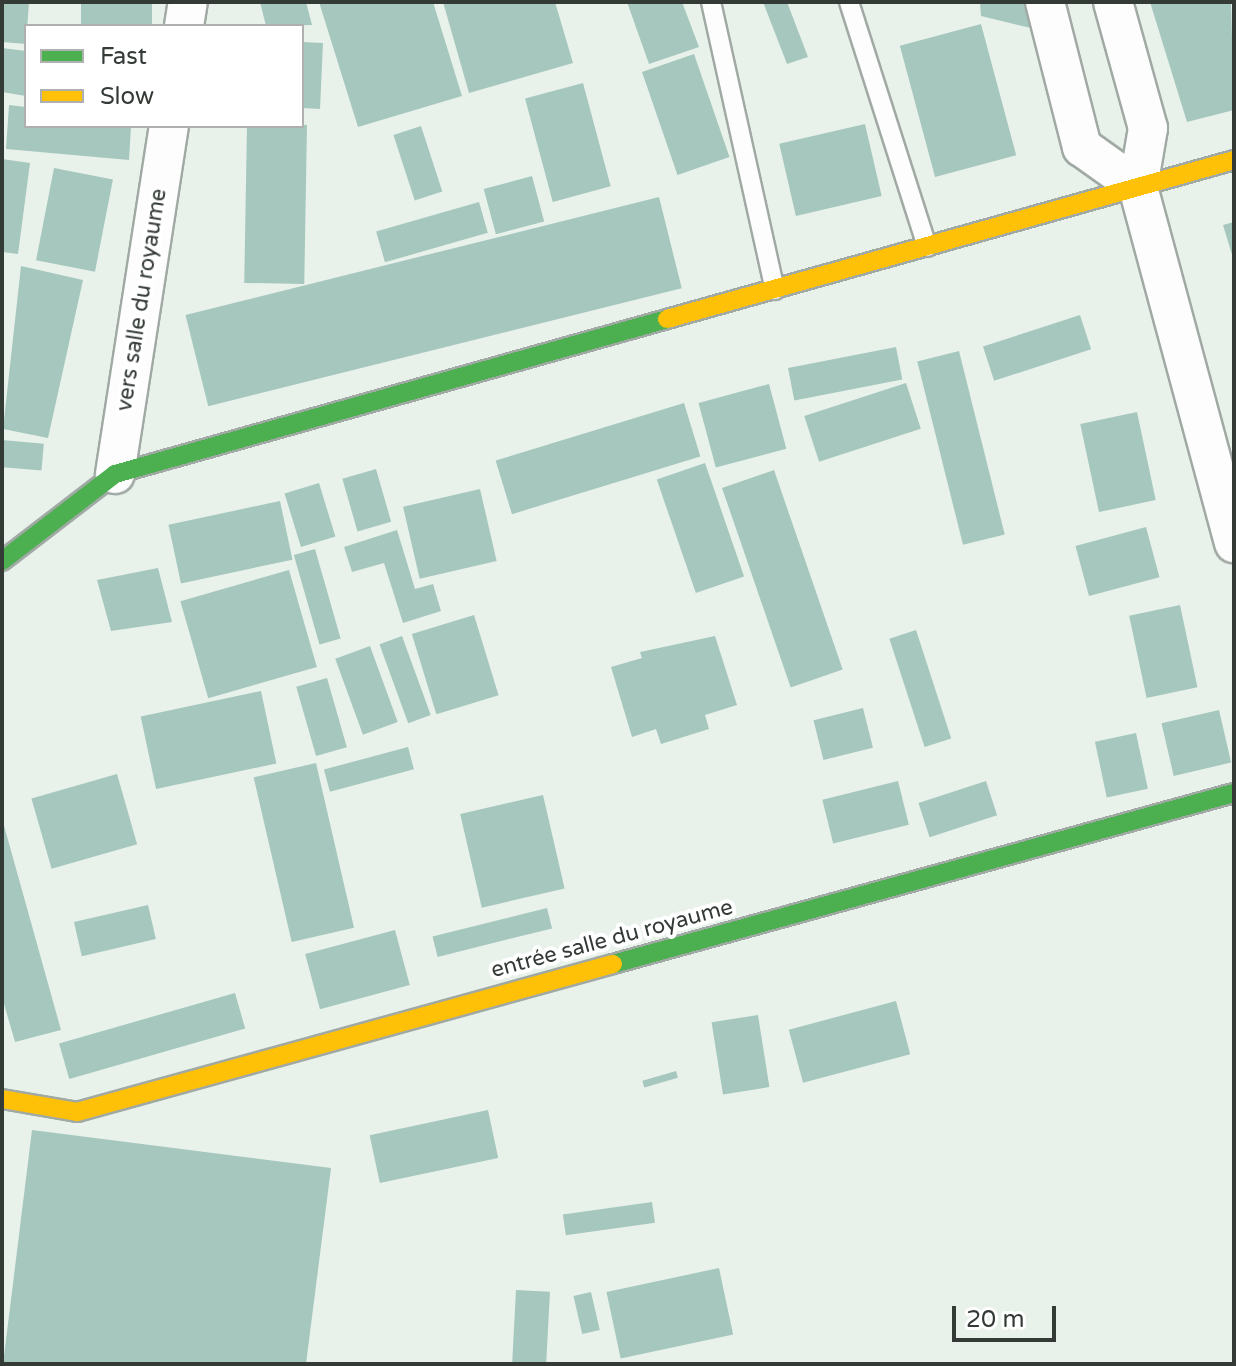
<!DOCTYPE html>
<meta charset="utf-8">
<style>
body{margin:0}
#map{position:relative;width:1236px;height:1366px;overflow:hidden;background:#e8f2eb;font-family:"Varela Round",sans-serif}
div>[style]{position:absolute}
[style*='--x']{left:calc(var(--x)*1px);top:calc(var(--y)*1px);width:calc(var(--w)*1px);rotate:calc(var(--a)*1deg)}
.building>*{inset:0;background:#a6c7be;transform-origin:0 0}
.roads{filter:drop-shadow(2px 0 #a1a9a4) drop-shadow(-2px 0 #a1a9a4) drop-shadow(0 2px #a1a9a4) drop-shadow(0 -2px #a1a9a4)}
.lane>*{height:18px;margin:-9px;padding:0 9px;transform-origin:9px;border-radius:9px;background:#fcfdfc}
.street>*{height:38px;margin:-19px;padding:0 19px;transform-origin:19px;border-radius:19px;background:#fcfdfc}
.fast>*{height:18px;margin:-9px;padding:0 9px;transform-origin:9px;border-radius:9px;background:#4caf50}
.slow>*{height:18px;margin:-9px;padding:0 9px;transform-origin:9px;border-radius:9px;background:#ffc107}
span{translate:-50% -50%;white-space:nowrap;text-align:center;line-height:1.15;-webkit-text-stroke:8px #fff;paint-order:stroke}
.street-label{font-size:22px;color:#343b36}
.frame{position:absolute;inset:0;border:4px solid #343b36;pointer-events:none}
.legend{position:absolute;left:24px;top:24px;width:280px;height:104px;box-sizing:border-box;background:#fff;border:2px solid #aeb1af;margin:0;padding:10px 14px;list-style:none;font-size:24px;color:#343b36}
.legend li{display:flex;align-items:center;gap:16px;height:40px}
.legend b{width:40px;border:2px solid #aeb1af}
.scale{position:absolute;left:952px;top:1306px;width:104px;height:36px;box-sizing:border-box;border:4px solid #343b36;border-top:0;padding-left:10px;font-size:24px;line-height:28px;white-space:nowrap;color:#343b36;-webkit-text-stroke:6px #fff;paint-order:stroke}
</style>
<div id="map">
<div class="building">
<div style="clip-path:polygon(2px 2px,29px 2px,26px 44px,2px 42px)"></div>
<div style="left:81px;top:2px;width:71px;height:24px"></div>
<div style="clip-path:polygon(260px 2px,306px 2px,312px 25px,266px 26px)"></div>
<div style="clip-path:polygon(319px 2px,433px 2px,462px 96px,358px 127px)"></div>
<div style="clip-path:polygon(443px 2px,555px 2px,573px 63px,469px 93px)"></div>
<div style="clip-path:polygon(627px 2px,682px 2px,699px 47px,649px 64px)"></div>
<div style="clip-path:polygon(763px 2px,787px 2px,808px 57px,787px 64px)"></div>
<div style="clip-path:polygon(980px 2px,1023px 2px,1031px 28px,981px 16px)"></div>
<div style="clip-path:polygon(1150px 2px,1231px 2px,1234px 110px,1187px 122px)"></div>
<div style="left:981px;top:24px;width:136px;height:84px;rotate:75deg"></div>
<div style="clip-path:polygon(302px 42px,323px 43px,320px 109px,302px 108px)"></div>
<div style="clip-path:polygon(2px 48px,26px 51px,26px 96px,2px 92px)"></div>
<div style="left:694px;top:54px;width:109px;height:55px;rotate:71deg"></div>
<div style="left:583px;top:83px;width:107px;height:60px;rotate:75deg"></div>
<div style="clip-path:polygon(9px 105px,26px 107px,26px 126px,131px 126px,129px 160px,6px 149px)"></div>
<div style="left:865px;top:124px;width:74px;height:88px;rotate:77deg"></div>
<div style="left:307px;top:125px;width:159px;height:60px;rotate:91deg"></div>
<div style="left:421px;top:126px;width:69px;height:29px;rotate:72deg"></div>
<div style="clip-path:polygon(2px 159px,30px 163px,18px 254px,2px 252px)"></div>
<div style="left:54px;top:168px;width:60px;height:94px;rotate:11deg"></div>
<div style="left:532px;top:176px;width:47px;height:50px;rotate:75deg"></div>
<div style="left:659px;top:197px;width:94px;height:488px;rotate:76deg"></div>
<div style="left:479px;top:202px;width:32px;height:107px;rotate:74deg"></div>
<div style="clip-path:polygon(1234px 222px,1234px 258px,1233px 258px,1223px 225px)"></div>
<div style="clip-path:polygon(21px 266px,83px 280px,48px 438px,3px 429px)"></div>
<div style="left:1080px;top:315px;width:36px;height:102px;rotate:72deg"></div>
<div style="left:896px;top:347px;width:33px;height:110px;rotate:79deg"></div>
<div style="left:959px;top:351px;width:189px;height:43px;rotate:76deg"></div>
<div style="left:906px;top:383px;width:48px;height:107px;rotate:72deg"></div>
<div style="left:769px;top:384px;width:67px;height:73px;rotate:75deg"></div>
<div style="left:684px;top:403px;width:56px;height:197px;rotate:73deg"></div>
<div style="left:1137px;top:412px;width:90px;height:58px;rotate:78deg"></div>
<div style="left:2px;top:440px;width:42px;height:27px;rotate:5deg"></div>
<div style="left:705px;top:463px;width:120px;height:51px;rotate:71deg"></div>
<div style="left:376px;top:469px;width:55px;height:35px;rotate:74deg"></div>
<div style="left:774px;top:470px;width:211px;height:55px;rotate:71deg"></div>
<div style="left:319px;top:483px;width:56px;height:36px;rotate:73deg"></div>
<div style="left:480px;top:489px;width:74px;height:79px;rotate:77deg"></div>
<div style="left:280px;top:501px;width:60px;height:114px;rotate:78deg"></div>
<div style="left:1146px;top:527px;width:52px;height:73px;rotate:75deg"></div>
<div style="clip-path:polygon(397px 530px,415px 589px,433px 584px,441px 611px,403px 623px,384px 563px,352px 572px,344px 547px)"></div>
<div style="left:315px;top:549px;width:93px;height:22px;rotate:74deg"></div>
<div style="clip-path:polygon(158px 568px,172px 622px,111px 631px,97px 580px)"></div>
<div style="left:289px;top:570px;width:101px;height:113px;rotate:74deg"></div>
<div style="left:1180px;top:605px;width:84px;height:52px;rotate:78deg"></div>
<div style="left:474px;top:615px;width:84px;height:65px;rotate:73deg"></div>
<div style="left:916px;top:630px;width:114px;height:28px;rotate:72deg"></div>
<div style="left:402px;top:636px;width:84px;height:24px;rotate:70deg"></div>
<div style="clip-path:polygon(715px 636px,737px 705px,705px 715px,709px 729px,661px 744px,656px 729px,632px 737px,611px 667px,642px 658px,640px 652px)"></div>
<div style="left:370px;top:646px;width:81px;height:37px;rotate:70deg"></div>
<div style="left:327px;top:678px;width:72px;height:32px;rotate:74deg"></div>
<div style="left:261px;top:691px;width:74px;height:123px;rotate:78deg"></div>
<div style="left:863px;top:708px;width:41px;height:51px;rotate:76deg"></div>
<div style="left:1219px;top:710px;width:54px;height:59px;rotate:77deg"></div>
<div style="left:1136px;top:733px;width:57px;height:42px;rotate:78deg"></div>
<div style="left:408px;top:747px;width:23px;height:87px;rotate:75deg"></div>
<div style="left:316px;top:763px;width:169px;height:64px;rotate:77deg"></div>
<div style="left:117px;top:774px;width:73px;height:89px;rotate:74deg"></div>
<div style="left:898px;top:781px;width:45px;height:78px;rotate:76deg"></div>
<div style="left:986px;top:781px;width:36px;height:71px;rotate:72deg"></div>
<div style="left:543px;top:795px;width:96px;height:85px;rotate:77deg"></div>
<div style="clip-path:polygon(3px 822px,61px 1030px,15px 1042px,2px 997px)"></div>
<div style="left:148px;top:905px;width:35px;height:76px;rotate:77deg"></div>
<div style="left:547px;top:908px;width:21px;height:118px;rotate:76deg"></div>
<div style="left:395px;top:930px;width:57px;height:93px;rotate:75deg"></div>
<div style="left:235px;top:993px;width:37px;height:183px;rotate:74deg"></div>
<div style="left:896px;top:1001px;width:55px;height:111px;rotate:75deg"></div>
<div style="left:758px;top:1015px;width:73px;height:47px;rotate:81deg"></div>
<div style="left:676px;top:1071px;width:7px;height:35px;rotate:74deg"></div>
<div style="left:488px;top:1110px;width:49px;height:121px;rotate:78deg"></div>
<div style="clip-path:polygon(32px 1130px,331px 1168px,306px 1364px,3px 1364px)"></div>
<div style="left:652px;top:1202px;width:21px;height:90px;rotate:82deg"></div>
<div style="left:719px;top:1268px;width:68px;height:115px;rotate:78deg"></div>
<div style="left:516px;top:1290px;width:34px;height:74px;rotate:3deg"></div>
<div style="left:591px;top:1292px;width:39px;height:18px;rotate:77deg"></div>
</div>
<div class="roads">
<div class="lane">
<div style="--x:711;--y:2;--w:295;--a:77.5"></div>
<div style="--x:849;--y:2;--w:257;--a:72.3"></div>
</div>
<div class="street">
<div style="--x:1045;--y:2;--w:150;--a:75.7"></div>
<div style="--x:1082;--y:147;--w:69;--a:35.5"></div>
<div style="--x:1113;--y:2;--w:131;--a:74.5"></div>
<div style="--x:1148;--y:128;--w:60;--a:99.6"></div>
<div style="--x:1138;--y:187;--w:369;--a:74.9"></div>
<div style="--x:184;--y:26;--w:24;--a:-81"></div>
<div style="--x:115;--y:474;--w:352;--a:-81.2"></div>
</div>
<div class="fast">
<div style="--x:2;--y:561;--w:143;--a:-37.6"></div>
<div style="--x:115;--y:474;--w:573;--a:-15.68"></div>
<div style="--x:613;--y:964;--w:644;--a:-15.4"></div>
</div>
<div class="slow">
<div style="--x:667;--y:319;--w:589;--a:-15.66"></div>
<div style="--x:2;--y:1099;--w:76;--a:9.8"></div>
<div style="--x:77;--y:1112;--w:556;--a:-15.44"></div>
</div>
</div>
<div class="street-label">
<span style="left:142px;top:300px;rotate:-81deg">vers salle du royaume</span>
<span style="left:612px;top:939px;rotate:-15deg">entrée salle du royaume</span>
</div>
<div class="frame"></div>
<ul class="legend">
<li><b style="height:10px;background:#4caf50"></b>Fast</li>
<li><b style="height:10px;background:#ffc107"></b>Slow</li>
</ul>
<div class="scale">20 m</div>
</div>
